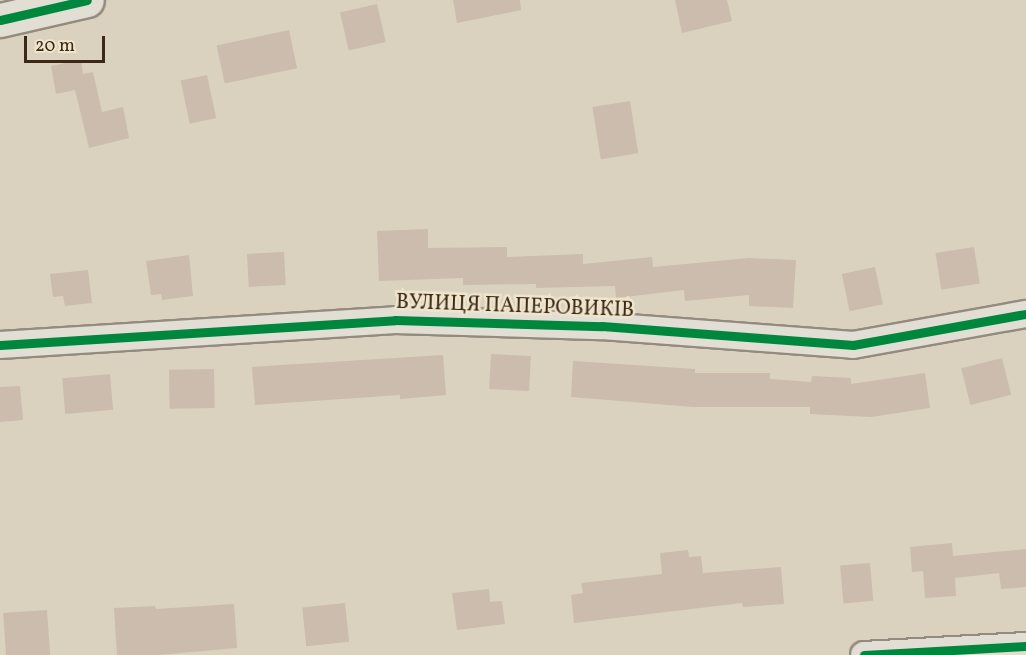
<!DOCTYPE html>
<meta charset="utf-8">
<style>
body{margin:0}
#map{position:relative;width:1026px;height:655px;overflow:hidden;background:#dad2be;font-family:Vollkorn,serif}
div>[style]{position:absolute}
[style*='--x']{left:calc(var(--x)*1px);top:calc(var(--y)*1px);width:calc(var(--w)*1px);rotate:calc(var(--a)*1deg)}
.building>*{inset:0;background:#cbbcae;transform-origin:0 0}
.roads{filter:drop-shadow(2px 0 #938c7e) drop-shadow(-2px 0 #938c7e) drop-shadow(0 2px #938c7e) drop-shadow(0 -2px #938c7e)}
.street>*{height:26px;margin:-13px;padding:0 13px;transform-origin:13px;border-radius:13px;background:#e2ded4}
.secondary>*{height:33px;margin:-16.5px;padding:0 16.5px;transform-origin:16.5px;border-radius:16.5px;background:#e2ded4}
.cycleway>*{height:9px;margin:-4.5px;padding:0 4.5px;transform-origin:4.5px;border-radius:4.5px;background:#00873e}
span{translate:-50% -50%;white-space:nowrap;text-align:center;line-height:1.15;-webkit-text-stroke:5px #efe5cd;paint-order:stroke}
.street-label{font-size:21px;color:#3b2816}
.scale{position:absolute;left:24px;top:36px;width:81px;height:27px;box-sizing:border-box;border:3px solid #3b2816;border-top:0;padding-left:8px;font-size:18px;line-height:21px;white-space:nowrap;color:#3b2816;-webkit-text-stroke:4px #efe5cd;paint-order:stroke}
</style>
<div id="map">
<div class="building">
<div style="clip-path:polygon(453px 0,520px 0,521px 10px,457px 23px)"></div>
<div style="clip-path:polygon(675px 0,727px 0,732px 21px,682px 33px)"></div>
<div style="left:377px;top:4px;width:39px;height:38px;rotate:77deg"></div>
<div style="left:289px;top:30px;width:39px;height:74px;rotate:78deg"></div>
<div style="clip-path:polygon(81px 60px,83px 74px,93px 72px,102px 112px,123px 107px,129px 138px,89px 148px,75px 90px,56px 94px,51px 66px)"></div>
<div style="left:207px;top:75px;width:44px;height:27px;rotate:78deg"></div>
<div style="left:630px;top:101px;width:53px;height:38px;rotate:81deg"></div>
<div style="clip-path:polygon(428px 229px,428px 248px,507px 247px,507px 257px,583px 254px,583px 264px,652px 257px,653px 267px,749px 258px,796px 260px,793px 308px,749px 306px,749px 295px,685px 301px,684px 290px,616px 298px,615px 286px,536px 288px,536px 284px,463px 285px,463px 278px,379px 281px,377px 231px)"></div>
<div style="left:974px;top:247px;width:37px;height:39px;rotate:81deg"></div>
<div style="left:284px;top:252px;width:33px;height:37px;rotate:87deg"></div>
<div style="clip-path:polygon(189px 255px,193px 296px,162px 300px,161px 294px,151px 295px,146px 261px)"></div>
<div style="left:875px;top:267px;width:38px;height:34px;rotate:78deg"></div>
<div style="clip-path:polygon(88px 270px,92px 303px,65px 306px,63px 296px,53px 297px,50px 274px)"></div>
<div style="left:491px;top:354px;width:40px;height:35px;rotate:3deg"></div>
<div style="clip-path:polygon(443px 355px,446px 395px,400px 399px,400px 395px,255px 405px,252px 367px)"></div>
<div style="left:1002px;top:358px;width:38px;height:42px;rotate:76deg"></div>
<div style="clip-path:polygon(573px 361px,695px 369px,695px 373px,770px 373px,770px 379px,811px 382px,812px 376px,851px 378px,851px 384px,925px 373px,930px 408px,871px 417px,810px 414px,810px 407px,693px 407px,571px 397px)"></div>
<div style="left:214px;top:369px;width:39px;height:45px;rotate:89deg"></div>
<div style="left:110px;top:374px;width:36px;height:48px;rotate:85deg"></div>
<div style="clip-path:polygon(20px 386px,23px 420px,0 422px,0 387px)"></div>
<div style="clip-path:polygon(952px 543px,953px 556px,1026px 549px,1026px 587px,1001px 589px,999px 573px,955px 578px,956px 596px,925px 598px,923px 571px,912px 572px,910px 547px)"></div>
<div style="clip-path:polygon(688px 550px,689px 557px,701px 556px,703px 573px,781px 567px,784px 604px,743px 607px,742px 603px,574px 623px,571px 595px,583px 593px,581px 583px,662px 574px,660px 553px)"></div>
<div style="left:870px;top:563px;width:38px;height:30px;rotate:85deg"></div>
<div style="clip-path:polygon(489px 589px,490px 602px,502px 601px,505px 624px,457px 630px,452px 593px)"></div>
<div style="left:345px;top:603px;width:39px;height:43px;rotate:84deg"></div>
<div style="clip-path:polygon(234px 604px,237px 648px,158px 655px,117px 655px,114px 608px,155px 606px,156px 609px)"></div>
<div style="left:47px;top:610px;width:45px;height:44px;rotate:86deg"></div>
</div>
<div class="roads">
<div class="street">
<div style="--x:0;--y:345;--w:396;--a:-3.6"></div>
<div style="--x:395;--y:320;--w:207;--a:1.7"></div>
<div style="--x:602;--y:326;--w:252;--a:4.3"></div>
<div style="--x:853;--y:345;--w:176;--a:-10.2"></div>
<div style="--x:864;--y:655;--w:162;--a:-3.2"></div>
</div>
<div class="secondary">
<div style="--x:0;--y:20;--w:89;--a:-12.9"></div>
</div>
</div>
<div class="cycleway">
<div style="--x:0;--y:20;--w:89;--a:-12.9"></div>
<div style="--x:0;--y:345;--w:396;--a:-3.6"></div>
<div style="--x:395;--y:320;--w:207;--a:1.7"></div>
<div style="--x:602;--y:326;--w:252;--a:4.3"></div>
<div style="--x:853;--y:345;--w:176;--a:-10.2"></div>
<div style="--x:864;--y:655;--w:162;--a:-3.2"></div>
</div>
<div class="street-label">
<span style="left:515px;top:307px;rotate:2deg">ВУЛИЦЯ ПАПЕРОВИКІВ</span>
</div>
<div class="scale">20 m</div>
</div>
